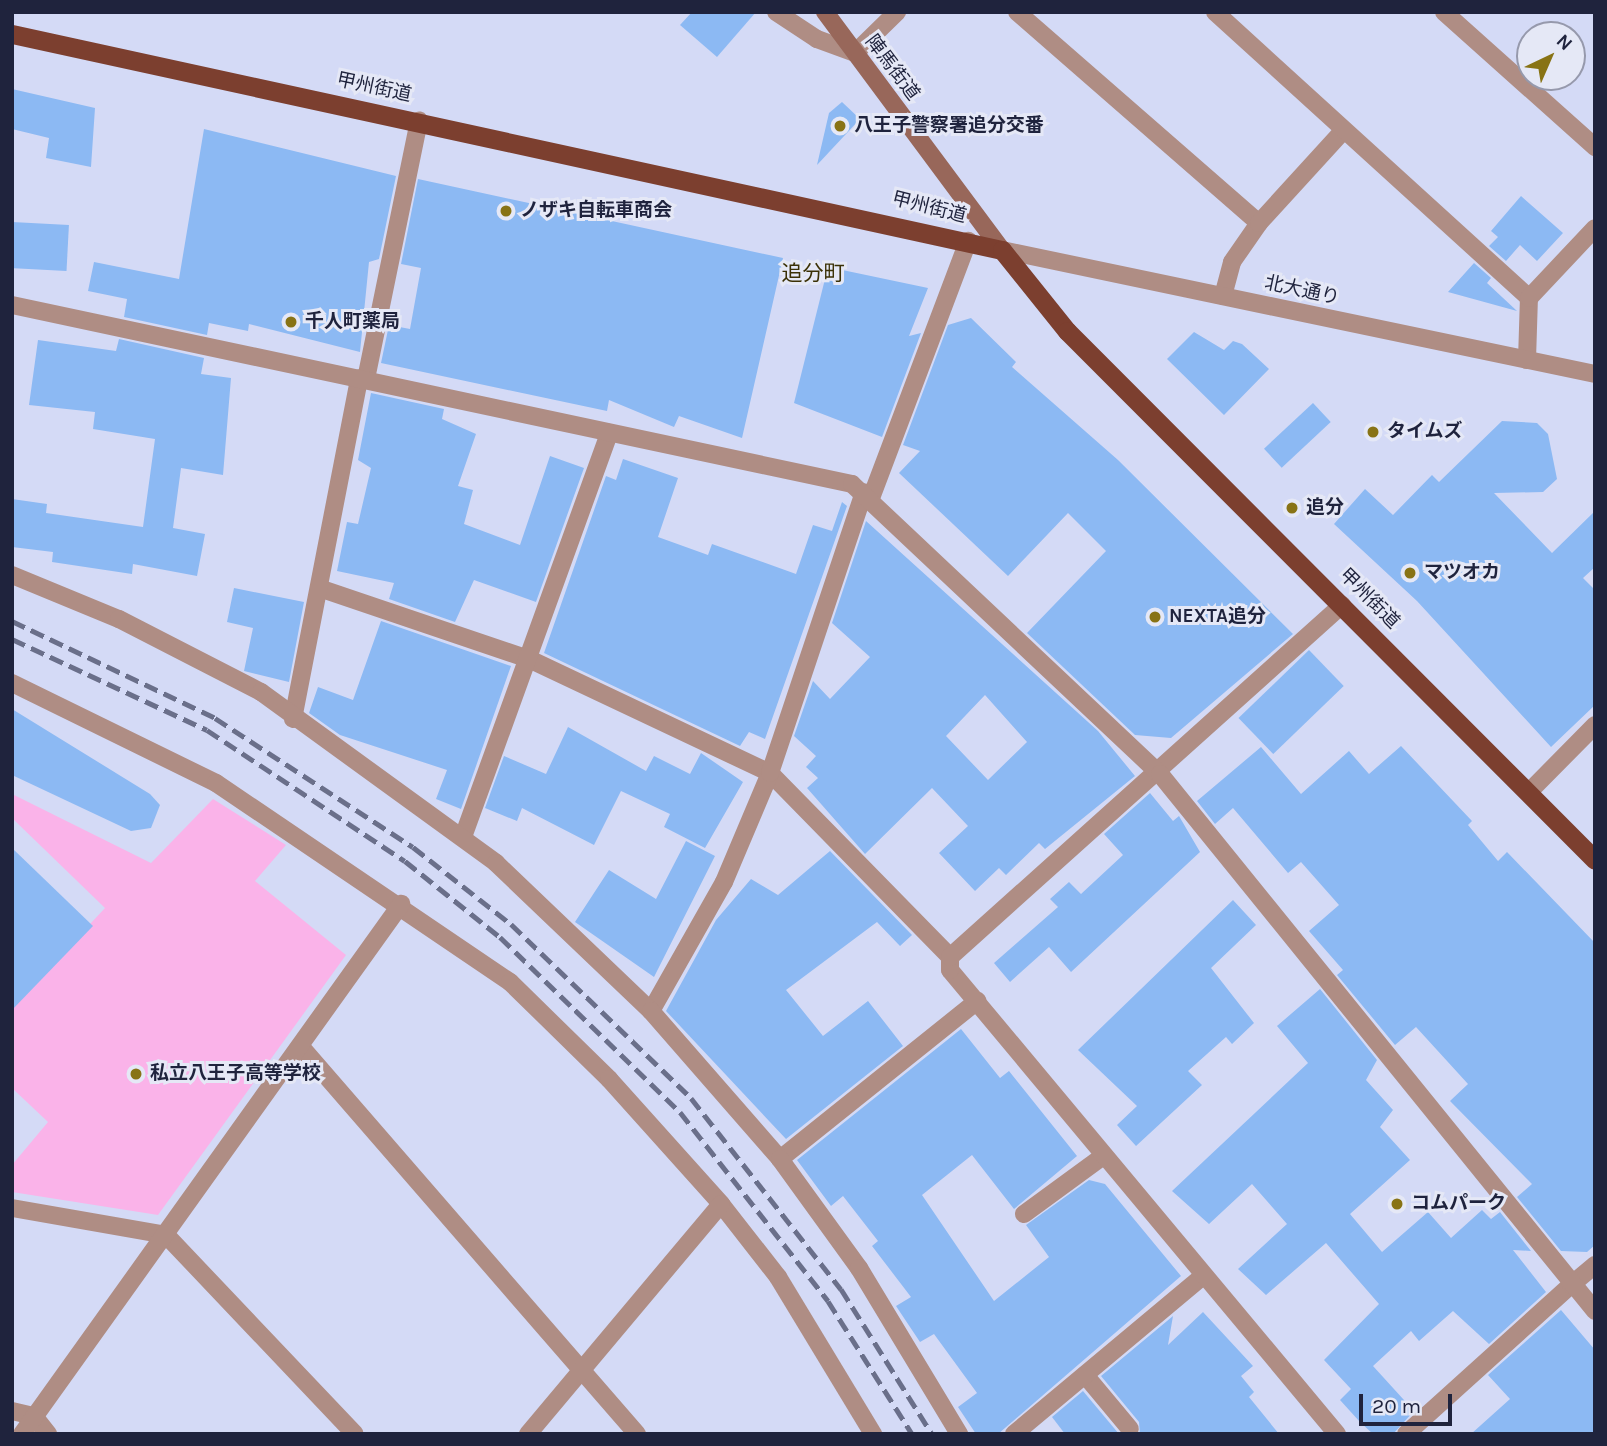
<!DOCTYPE html>
<meta charset="utf-8">
<style>
body{margin:0}
#map{position:relative;width:1607px;height:1446px;overflow:hidden;background:#d4daf6;font-family:Karla,"Noto Sans JP",sans-serif}
div>[style]{position:absolute}
[style*='--x']{left:calc(var(--x)*1px);top:calc(var(--y)*1px);width:calc(var(--w)*1px);rotate:calc(var(--a)*1deg)}
.green>*{inset:0;background:#fab3e9}
.building>*{inset:0;background:#8cb9f3;transform-origin:0 0}
.service>*{height:18px;margin:-9px;padding:0 9px;transform-origin:9px;border-radius:9px;background:#af8d84}
.minor>*{height:18px;margin:-9px;padding:0 9px;transform-origin:9px;border-radius:9px;background:#af8d84}
.tertiary>*{height:18px;margin:-9px;padding:0 9px;transform-origin:9px;border-radius:9px;background:#af8d84}
.secondary>*{height:18px;margin:-9px;padding:0 9px;transform-origin:9px;border-radius:9px;background:#98675a}
.trunk>*{height:19px;margin:-9.5px;padding:0 9.5px;transform-origin:9.5px;border-radius:9.5px;background:#7c3f2f}
.rail>*{height:5px;margin-top:-2.5px;transform-origin:0;background:repeating-linear-gradient(90deg,#6a6f8a 0 14px,transparent 0 21px)}
.dots>*{width:19px;height:19px;translate:-50% -50%;box-sizing:border-box;border:4px solid #e5e8f6;border-radius:50%}
span{translate:-50% -50%;white-space:nowrap;text-align:center;line-height:1.15;-webkit-text-stroke:6px #e5e8f6;paint-order:stroke}
.street-label{font-size:19px;color:#1f233d}
.poi-label{font-size:19px;color:#1f233d;font-weight:700}
.left{translate:0 -50%;text-align:left}
.neighbourhood-label{font-size:21px;color:#3b3106}
.frame{position:absolute;inset:0;border:14px solid #1f233d;pointer-events:none}
.north{position:absolute;left:1516px;top:21px;width:70px;height:70px;box-sizing:border-box;background:#e5e8f6;border:2px solid #9699ac;border-radius:50%;rotate:44deg;font-size:19px;font-weight:700;line-height:28px;text-align:center;color:#1f233d}
.north::after{content:'';display:block;margin:auto;width:24px;height:32px;background:#887315;clip-path:polygon(50% 0,100% 100%,50% 72%,0 100%)}
.scale{position:absolute;left:1359px;top:1394px;width:93px;height:32px;box-sizing:border-box;border:4px solid #1f233d;border-top:0;padding-left:9px;font-size:21px;line-height:24px;white-space:nowrap;color:#1f233d;-webkit-text-stroke:5px #e5e8f6;paint-order:stroke}
</style>
<div id="map">
<div class="green">
<div style="clip-path:polygon(12px 794px,151px 863px,213px 799px,286px 845px,255px 881px,346px 955px,158px 1215px,12px 1192px,12px 1165px,48px 1122px,12px 1088px,12px 1008px,105px 908px,12px 818px)"></div>
</div>
<div class="building">
<div style="clip-path:polygon(692px 12px,756px 12px,717px 57px,680px 25px)"></div>
<div style="clip-path:polygon(12px 89px,95px 108px,91px 167px,46px 158px,49px 138px,12px 129px)"></div>
<div style="clip-path:polygon(842px 102px,860px 119px,817px 165px,829px 113px)"></div>
<div style="clip-path:polygon(204px 129px,396px 176px,379px 259px,369px 262px,360px 352px,249px 324px,248px 331px,209px 323px,207px 335px,124px 317px,127px 299px,88px 291px,94px 262px,179px 279px)"></div>
<div style="clip-path:polygon(418px 179px,783px 258px,742px 438px,679px 416px,674px 427px,609px 400px,607px 411px,381px 363px,389px 325px,410px 329px,421px 268px,401px 264px)"></div>
<div style="clip-path:polygon(1521px 196px,1563px 233px,1537px 261px,1520px 245px,1506px 261px,1489px 246px,1498px 237px,1491px 231px)"></div>
<div style="left:12px;top:222px;width:57px;height:46px;rotate:3deg"></div>
<div style="clip-path:polygon(1474px 263px,1491px 278px,1487px 283px,1517px 311px,1448px 292px)"></div>
<div style="clip-path:polygon(828px 267px,928px 288px,909px 336px,921px 333px,882px 437px,794px 403px)"></div>
<div style="clip-path:polygon(971px 318px,1016px 362px,1012px 367px,1118px 460px,1293px 634px,1171px 738px,1135px 735px,1027px 633px,1106px 551px,1068px 513px,1008px 576px,899px 473px,920px 451px,903px 445px,948px 325px)"></div>
<div style="clip-path:polygon(1194px 332px,1224px 350px,1233px 341px,1242px 344px,1269px 369px,1224px 415px,1167px 359px)"></div>
<div style="clip-path:polygon(119px 339px,204px 358px,201px 374px,231px 378px,223px 475px,181px 468px,173px 528px,205px 534px,197px 576px,133px 564px,132px 574px,52px 562px,53px 552px,12px 547px,12px 499px,47px 504px,46px 513px,143px 527px,155px 439px,93px 429px,95px 412px,29px 405px,38px 340px,116px 351px)"></div>
<div style="clip-path:polygon(371px 393px,444px 409px,442px 419px,476px 434px,458px 486px,473px 490px,464px 524px,520px 545px,550px 456px,584px 468px,536px 602px,474px 580px,455px 622px,389px 599px,394px 583px,337px 571px,347px 522px,358px 524px,371px 468px,358px 460px)"></div>
<div style="left:1313px;top:403px;width:26px;height:67px;rotate:47deg"></div>
<div style="clip-path:polygon(1502px 421px,1537px 423px,1548px 434px,1557px 479px,1543px 492px,1494px 493px,1552px 553px,1595px 511px,1595px 567px,1583px 578px,1595px 590px,1595px 705px,1551px 747px,1417px 601px,1334px 524px,1365px 489px,1393px 515px,1432px 475px,1439px 482px)"></div>
<div style="clip-path:polygon(623px 459px,678px 478px,658px 537px,708px 555px,712px 544px,796px 574px,813px 525px,832px 531px,842px 502px,847px 506px,765px 739px,749px 732px,740px 746px,544px 653px,606px 476px,616px 480px)"></div>
<div style="clip-path:polygon(evenodd,866px 521px,1098px 731px,1135px 776px,1045px 849px,1039px 843px,1006px 875px,999px 868px,975px 891px,939px 853px,968px 826px,932px 788px,865px 854px,807px 788px,818px 778px,806px 767px,816px 756px,794px 736px,813px 681px,830px 699px,870px 657px,832px 623px,866px 521px,985px 695px,1027px 742px,988px 780px,946px 736px,985px 695px)"></div>
<div style="clip-path:polygon(234px 588px,304px 602px,289px 682px,244px 671px,253px 628px,227px 622px)"></div>
<div style="clip-path:polygon(381px 621px,511px 666px,461px 809px,436px 799px,447px 770px,340px 735px,309px 713px,318px 687px,353px 700px)"></div>
<div style="left:1309px;top:650px;width:50px;height:98px;rotate:46deg"></div>
<div style="clip-path:polygon(12px 709px,150px 794px,160px 805px,151px 828px,131px 831px,12px 775px)"></div>
<div style="clip-path:polygon(568px 727px,646px 771px,654px 756px,690px 774px,701px 753px,743px 782px,705px 848px,664px 827px,670px 814px,621px 791px,594px 845px,522px 808px,517px 821px,485px 808px,504px 756px,546px 774px)"></div>
<div style="clip-path:polygon(1401px 746px,1472px 821px,1468px 825px,1498px 861px,1507px 852px,1595px 943px,1595px 1245px,1587px 1252px,1561px 1251px,1517px 1197px,1532px 1184px,1450px 1101px,1468px 1084px,1416px 1027px,1395px 1045px,1337px 975px,1343px 970px,1309px 931px,1339px 905px,1301px 862px,1288px 873px,1233px 808px,1215px 824px,1197px 801px,1261px 747px,1301px 794px,1349px 751px,1369px 774px)"></div>
<div style="clip-path:polygon(1150px 793px,1173px 821px,1179px 816px,1200px 852px,1071px 972px,1049px 947px,1010px 982px,994px 963px,1058px 907px,1050px 899px,1069px 882px,1081px 894px,1123px 855px,1104px 834px)"></div>
<div style="clip-path:polygon(686px 841px,715px 856px,654px 977px,575px 922px,609px 870px,656px 899px)"></div>
<div style="clip-path:polygon(12px 848px,93px 926px,12px 1010px)"></div>
<div style="clip-path:polygon(830px 851px,912px 935px,900px 946px,877px 922px,786px 990px,823px 1036px,868px 1001px,903px 1046px,786px 1139px,666px 1011px,716px 920px,751px 879px,778px 895px)"></div>
<div style="clip-path:polygon(1233px 900px,1256px 925px,1211px 968px,1254px 1023px,1232px 1044px,1226px 1037px,1188px 1071px,1202px 1085px,1136px 1146px,1117px 1125px,1137px 1106px,1078px 1050px)"></div>
<div style="clip-path:polygon(1320px 989px,1377px 1060px,1366px 1080px,1393px 1110px,1380px 1127px,1410px 1160px,1350px 1214px,1382px 1252px,1428px 1212px,1451px 1238px,1482px 1210px,1491px 1219px,1500px 1212px,1531px 1251px,1513px 1250px,1546px 1292px,1489px 1344px,1453px 1311px,1419px 1341px,1411px 1331px,1373px 1366px,1414px 1411px,1393px 1434px,1373px 1434px,1360px 1422px,1340px 1400px,1351px 1389px,1324px 1360px,1379px 1304px,1326px 1243px,1266px 1295px,1238px 1269px,1287px 1224px,1252px 1184px,1209px 1224px,1172px 1191px,1308px 1063px,1277px 1026px)"></div>
<div style="clip-path:polygon(961px 1029px,1000px 1078px,1009px 1071px,1077px 1156px,1014px 1209px,972px 1155px,922px 1195px,994px 1301px,1049px 1257px,1026px 1225px,1089px 1180px,1105px 1184px,1181px 1276px,998px 1434px,976px 1434px,958px 1407px,977px 1393px,934px 1334px,920px 1342px,896px 1306px,911px 1297px,872px 1246px,878px 1241px,843px 1196px,831px 1206px,797px 1160px)"></div>
<div style="clip-path:polygon(1561px 1310px,1595px 1350px,1595px 1434px,1471px 1434px,1510px 1399px,1488px 1375px)"></div>
<div style="clip-path:polygon(1203px 1312px,1253px 1366px,1241px 1376px,1254px 1392px,1249px 1397px,1279px 1434px,1140px 1434px,1139px 1422px,1101px 1376px,1173px 1316px,1168px 1345px)"></div>
<div style="clip-path:polygon(1083px 1391px,1119px 1434px,1065px 1434px,1052px 1417px)"></div>
</div>
<div class="service">
<div style="--x:1017;--y:12;--w:321;--a:41.1"></div>
<div style="--x:1444;--y:12;--w:203;--a:41.8"></div>
<div style="--x:1223;--y:296;--w:35;--a:-75"></div>
<div style="--x:1232;--y:262;--w:47;--a:-55.3"></div>
<div style="--x:1259;--y:223;--w:125;--a:-47.6"></div>
<div style="--x:319;--y:588;--w:222;--a:18.7"></div>
<div style="--x:529;--y:659;--w:267;--a:25.3"></div>
<div style="--x:770;--y:773;--w:257;--a:45.6"></div>
<div style="--x:293;--y:719;--w:347;--a:-79"></div>
<div style="--x:463;--y:837;--w:430;--a:-70.1"></div>
<div style="--x:651;--y:1011;--w:148;--a:-60.5"></div>
<div style="--x:724;--y:882;--w:118;--a:-67.1"></div>
<div style="--x:770;--y:773;--w:296;--a:-71.5"></div>
<div style="--x:780;--y:1159;--w:253;--a:-38.7"></div>
<div style="--x:1024;--y:1214;--w:97;--a:-36.2"></div>
<div style="--x:1085;--y:1375;--w:70;--a:50.2"></div>
<div style="--x:1014;--y:1434;--w:245;--a:-39.9"></div>
<div style="--x:1406;--y:1434;--w:222;--a:-42.1"></div>
</div>
<div class="minor">
<div style="--x:776;--y:12;--w:49;--a:33.4"></div>
<div style="--x:817;--y:39;--w:40;--a:20.2"></div>
<div style="--x:855;--y:53;--w:59;--a:-44.3"></div>
<div style="--x:1215;--y:12;--w:425;--a:42.3"></div>
<div style="--x:1527;--y:360;--w:62;--a:-88.2"></div>
<div style="--x:1529;--y:298;--w:96;--a:-46.7"></div>
<div style="--x:366;--y:379;--w:264;--a:-78.4"></div>
<div style="--x:871;--y:498;--w:275;--a:-69.3"></div>
<div style="--x:12;--y:575;--w:116;--a:22.4"></div>
<div style="--x:119;--y:619;--w:160;--a:27.2"></div>
<div style="--x:261;--y:692;--w:291;--a:36"></div>
<div style="--x:496;--y:863;--w:214;--a:43.7"></div>
<div style="--x:651;--y:1011;--w:196;--a:48.9"></div>
<div style="--x:780;--y:1159;--w:135;--a:54.1"></div>
<div style="--x:859;--y:1268;--w:194;--a:58.9"></div>
<div style="--x:12;--y:683;--w:227;--a:26.1"></div>
<div style="--x:216;--y:783;--w:355;--a:34.1"></div>
<div style="--x:510;--y:982;--w:139;--a:44.4"></div>
<div style="--x:609;--y:1079;--w:168;--a:48.1"></div>
<div style="--x:721;--y:1204;--w:93;--a:52"></div>
<div style="--x:778;--y:1277;--w:184;--a:58.8"></div>
<div style="--x:1529;--y:792;--w:94;--a:-45.4"></div>
<div style="--x:302;--y:1048;--w:511;--a:49.05"></div>
<div style="--x:12;--y:1208;--w:156;--a:9.9"></div>
<div style="--x:166;--y:1235;--w:274;--a:46.5"></div>
<div style="--x:1571;--y:1285;--w:31;--a:-40"></div>
<div style="--x:12;--y:1411;--w:23;--a:13"></div>
<div style="--x:34;--y:1416;--w:23;--a:52"></div>
<div style="--x:22;--y:1434;--w:652;--a:-54.43"></div>
<div style="--x:528;--y:1434;--w:300;--a:-50"></div>
<div style="--x:1337;--y:1434;--w:604;--a:-129.83"></div>
<div style="--x:950;--y:970;--w:13;--a:-90"></div>
<div style="--x:950;--y:957;--w:527;--a:-41.92"></div>
</div>
<div class="tertiary">
<div style="--x:1002;--y:250;--w:606;--a:11.81"></div>
<div style="--x:12;--y:305;--w:859;--a:12.03"></div>
<div style="--x:852;--y:484;--w:423;--a:43.3"></div>
<div style="--x:1160;--y:774;--w:691;--a:50.99"></div>
</div>
<div class="secondary">
<div style="--x:825;--y:12;--w:297;--a:53.4"></div>
</div>
<div class="trunk">
<div style="--x:12;--y:34;--w:1013;--a:12.31"></div>
<div style="--x:1002;--y:250;--w:104;--a:51.3"></div>
<div style="--x:1067;--y:331;--w:747;--a:45.05"></div>
</div>
<div class="rail">
<div style="--x:12;--y:621;--w:225;--a:25.5"></div>
<div style="--x:215;--y:718;--w:236;--a:33.1"></div>
<div style="--x:413;--y:847;--w:125;--a:38.2"></div>
<div style="--x:511;--y:924;--w:250;--a:44"></div>
<div style="--x:691;--y:1098;--w:243;--a:51.9"></div>
<div style="--x:841;--y:1289;--w:171;--a:57.9"></div>
<div style="--x:12;--y:639;--w:215;--a:25"></div>
<div style="--x:207;--y:730;--w:237;--a:33.5"></div>
<div style="--x:405;--y:861;--w:122;--a:38.7"></div>
<div style="--x:500;--y:937;--w:251;--a:44.2"></div>
<div style="--x:680;--y:1112;--w:240;--a:51.9"></div>
<div style="--x:828;--y:1301;--w:157;--a:57.7"></div>
</div>
<div class="dots">
<div style="left:840px;top:126px;background:#887315"></div>
<div style="left:506px;top:211px;background:#887315"></div>
<div style="left:291px;top:322px;background:#887315"></div>
<div style="left:1373px;top:432px;background:#887315"></div>
<div style="left:1292px;top:508px;background:#887315"></div>
<div style="left:1410px;top:573px;background:#887315"></div>
<div style="left:1155px;top:617px;background:#887315"></div>
<div style="left:136px;top:1074px;background:#887315"></div>
<div style="left:1397px;top:1204px;background:#887315"></div>
</div>
<div class="street-label">
<span style="left:892px;top:68px;rotate:53deg">陣馬街道</span>
<span style="left:374px;top:88px;rotate:12deg">甲州街道</span>
<span style="left:929px;top:208px;rotate:14deg">甲州街道</span>
<span style="left:1302px;top:291px;rotate:12deg">北大通り</span>
<span style="left:1369px;top:599px;rotate:45deg">甲州街道</span>
</div>
<div class="poi-label">
<span class="left" style="left:854px;top:126px">八王子警察署追分交番</span>
<span class="left" style="left:520px;top:211px">ノザキ自転車商会</span>
<span class="left" style="left:305px;top:322px">千人町薬局</span>
<span class="left" style="left:1387px;top:432px">タイムズ</span>
<span class="left" style="left:1306px;top:508px">追分</span>
<span class="left" style="left:1424px;top:573px">マツオカ</span>
<span class="left" style="left:1169px;top:617px">NEXTA追分</span>
<span class="left" style="left:150px;top:1074px">私立八王子高等学校</span>
<span class="left" style="left:1411px;top:1204px">コムパーク</span>
</div>
<div class="neighbourhood-label">
<span style="left:813px;top:273px">追分町</span>
</div>
<div class="frame"></div>
<div class="north">N</div>
<div class="scale">20 m</div>
</div>
